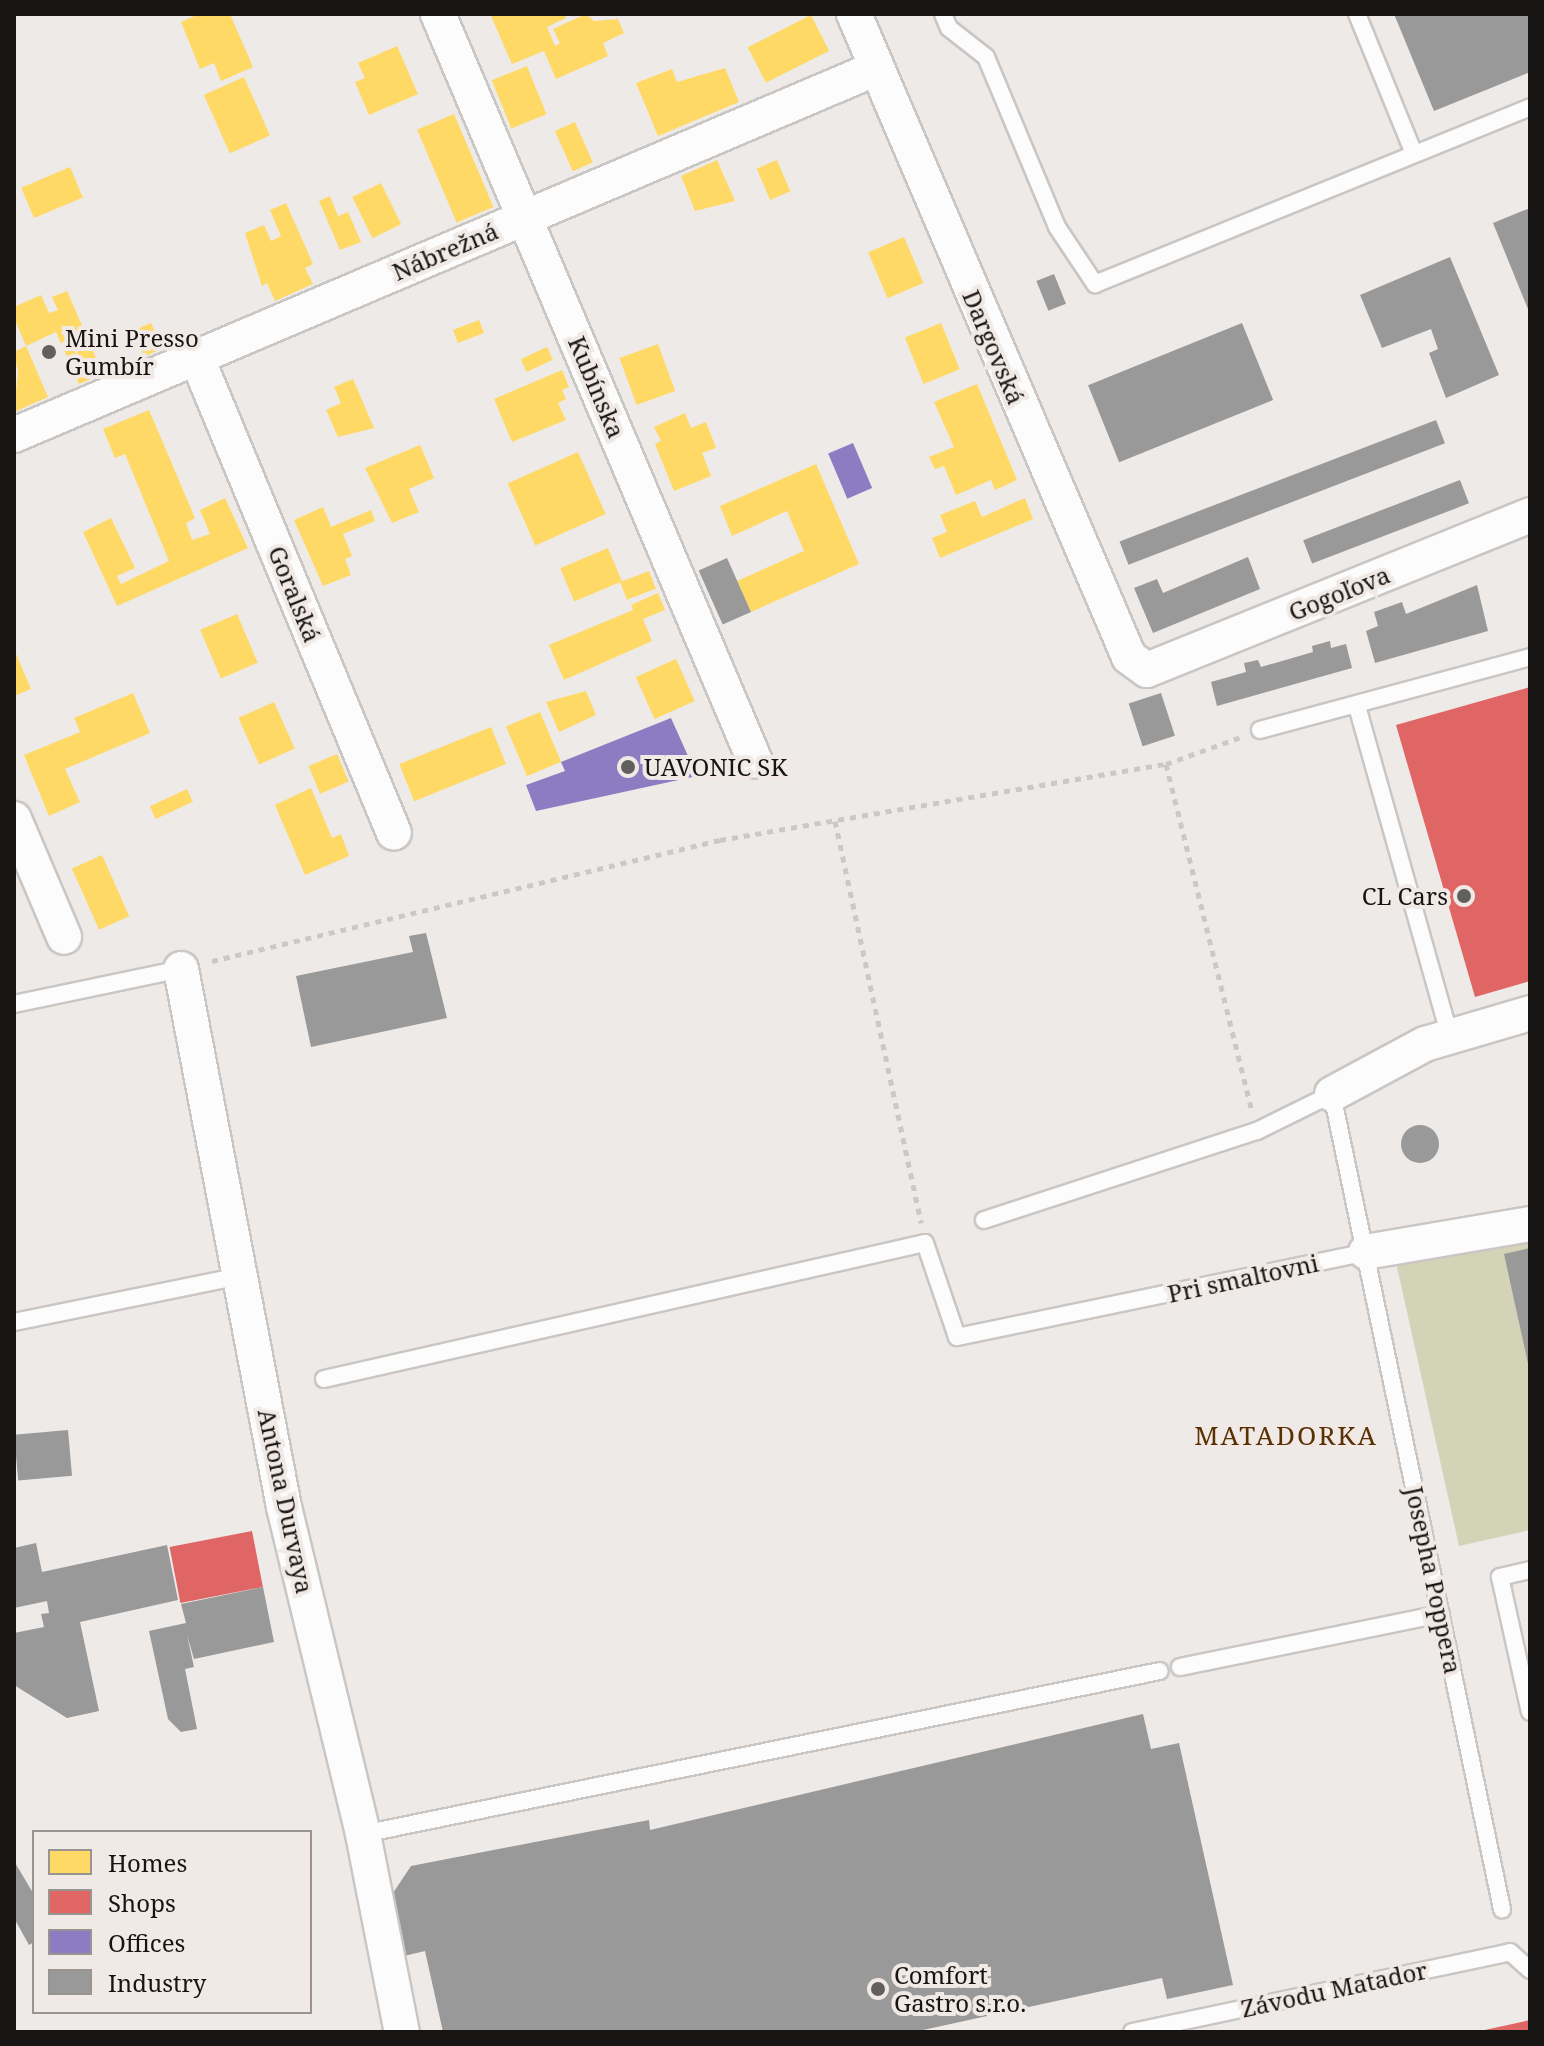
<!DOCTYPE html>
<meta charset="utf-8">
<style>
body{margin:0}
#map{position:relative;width:1544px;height:2046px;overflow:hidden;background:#eeeae8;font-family:"Noto Serif",serif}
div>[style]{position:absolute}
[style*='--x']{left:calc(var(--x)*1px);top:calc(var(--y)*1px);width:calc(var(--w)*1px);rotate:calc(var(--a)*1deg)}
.green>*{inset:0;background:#d2d3b7}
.homes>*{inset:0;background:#ffd966;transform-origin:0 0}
.shops>*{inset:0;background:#e06666;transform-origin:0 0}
.offices>*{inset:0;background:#8e7cc3;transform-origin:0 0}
.industry>*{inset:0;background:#999;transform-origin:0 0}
.round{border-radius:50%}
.path>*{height:5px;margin-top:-2.5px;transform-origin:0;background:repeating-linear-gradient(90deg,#cbc9c8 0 6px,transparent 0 12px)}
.roads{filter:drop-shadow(2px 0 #c9c6c4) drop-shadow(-2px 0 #c9c6c4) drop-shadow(0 2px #c9c6c4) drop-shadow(0 -2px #c9c6c4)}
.lane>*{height:16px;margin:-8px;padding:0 8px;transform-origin:8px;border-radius:8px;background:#fcfcfc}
.street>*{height:34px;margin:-17px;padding:0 17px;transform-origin:17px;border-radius:17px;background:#fcfcfc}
.dots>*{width:22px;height:22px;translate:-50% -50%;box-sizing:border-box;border:4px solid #f1e9e5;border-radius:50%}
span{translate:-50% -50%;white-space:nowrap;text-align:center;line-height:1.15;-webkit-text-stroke:8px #f1e9e5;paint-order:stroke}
.street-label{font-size:24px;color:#171513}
.poi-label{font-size:24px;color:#171513}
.left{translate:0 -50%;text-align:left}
.right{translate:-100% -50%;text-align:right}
.neighbourhood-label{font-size:26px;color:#5a3104;letter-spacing:2px}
.frame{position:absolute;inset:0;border:16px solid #171513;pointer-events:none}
.legend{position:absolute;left:32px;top:1830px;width:280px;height:184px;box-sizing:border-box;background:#f1e9e5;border:2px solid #9a9491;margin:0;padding:10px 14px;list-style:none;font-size:24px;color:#171513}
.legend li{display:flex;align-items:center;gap:16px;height:40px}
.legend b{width:40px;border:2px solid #9a9491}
</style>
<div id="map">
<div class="green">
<div style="clip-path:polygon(1530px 1220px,1530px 1530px,1459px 1546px,1393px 1249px)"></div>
</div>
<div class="homes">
<div style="clip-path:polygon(199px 14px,230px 14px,253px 67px,221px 81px,214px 63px,200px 69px,181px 22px)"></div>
<div style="clip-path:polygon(490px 14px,564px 14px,566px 18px,547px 27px,555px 46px,560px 43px,553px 29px,586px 14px,594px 21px,618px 19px,624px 33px,603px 43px,608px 56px,556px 79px,544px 51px,512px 64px)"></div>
<div style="left:811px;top:15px;width:40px;height:71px;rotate:63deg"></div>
<div style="clip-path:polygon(397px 46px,418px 94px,369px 115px,355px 82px,365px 78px,358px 63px)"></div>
<div style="left:527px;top:66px;width:52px;height:38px;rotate:68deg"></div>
<div style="clip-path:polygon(725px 68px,739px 102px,658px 136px,636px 83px,672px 69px,677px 82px)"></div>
<div style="left:244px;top:77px;width:64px;height:44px;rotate:66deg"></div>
<div style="left:454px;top:114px;width:101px;height:40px;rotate:67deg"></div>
<div style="left:575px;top:122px;width:44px;height:22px;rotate:66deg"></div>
<div style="clip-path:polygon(717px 160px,735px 201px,695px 211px,681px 176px)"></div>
<div style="left:777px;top:160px;width:34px;height:22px;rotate:67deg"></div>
<div style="left:70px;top:167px;width:33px;height:53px;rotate:67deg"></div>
<div style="left:381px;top:183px;width:46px;height:32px;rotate:64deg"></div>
<div style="clip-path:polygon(330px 196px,338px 216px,348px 212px,361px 242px,340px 250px,319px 201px)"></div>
<div style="clip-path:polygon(286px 203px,313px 264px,305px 268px,313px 284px,275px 301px,267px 283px,262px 286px,245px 233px,264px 225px,271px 241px,281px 236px,270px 210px)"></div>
<div style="left:904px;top:237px;width:50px;height:39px;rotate:67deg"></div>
<div style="clip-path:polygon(67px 291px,103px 374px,79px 384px,56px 332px,26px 346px,14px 318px,14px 307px,41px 295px,49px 313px,58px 310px,52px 297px)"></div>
<div style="left:479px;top:320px;width:14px;height:28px;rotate:69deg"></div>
<div style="left:151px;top:323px;width:28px;height:19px;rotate:67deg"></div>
<div style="left:941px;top:323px;width:50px;height:39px;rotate:68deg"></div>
<div style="left:658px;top:344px;width:50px;height:41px;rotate:70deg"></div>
<div style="clip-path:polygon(26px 346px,48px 397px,14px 412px,18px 372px,14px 352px)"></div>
<div style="left:547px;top:347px;width:14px;height:29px;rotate:65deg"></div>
<div style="clip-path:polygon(562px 370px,569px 387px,562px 390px,566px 399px,558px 403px,566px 420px,512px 442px,494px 399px)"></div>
<div style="clip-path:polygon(353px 379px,374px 428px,338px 437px,326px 410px,341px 403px,334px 387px)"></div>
<div style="clip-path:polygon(977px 384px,1017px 480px,995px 490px,991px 480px,956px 495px,944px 466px,935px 469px,929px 457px,954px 447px,934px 402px)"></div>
<div style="clip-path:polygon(149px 410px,195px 518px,186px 523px,192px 540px,210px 534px,200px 510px,225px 498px,248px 548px,117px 606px,83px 532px,111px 518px,135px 568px,117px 576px,121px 584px,169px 561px,125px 454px,115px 458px,103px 429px)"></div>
<div style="clip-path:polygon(685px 413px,691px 428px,706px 422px,716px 448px,702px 453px,711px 476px,674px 491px,655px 444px,661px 441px,654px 427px)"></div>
<div style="clip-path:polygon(420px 445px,434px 478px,409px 489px,419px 512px,392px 523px,365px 468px)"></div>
<div style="left:578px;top:452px;width:68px;height:77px;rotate:66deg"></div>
<div style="clip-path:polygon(816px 464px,859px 564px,751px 612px,737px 581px,804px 551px,787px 511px,732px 536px,720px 506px)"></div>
<div style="clip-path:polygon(1025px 498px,1033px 519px,940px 558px,932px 538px,947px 532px,940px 515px,975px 501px,982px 517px)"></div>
<div style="clip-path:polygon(323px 507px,331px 527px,371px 510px,375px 521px,343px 534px,352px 556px,345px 559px,351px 575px,323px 586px,294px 520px)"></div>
<div style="left:608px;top:548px;width:36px;height:52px;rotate:67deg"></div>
<div style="left:649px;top:571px;width:19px;height:31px;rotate:69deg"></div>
<div style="clip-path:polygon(658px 593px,665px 610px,643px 619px,652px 641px,564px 680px,549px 645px,633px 610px,631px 605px)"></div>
<div style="left:237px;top:614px;width:53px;height:40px;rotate:67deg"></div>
<div style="clip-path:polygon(14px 649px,31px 689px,14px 696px)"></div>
<div style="left:676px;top:659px;width:46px;height:44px;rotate:66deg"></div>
<div style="clip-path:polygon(586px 691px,596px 715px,559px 732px,546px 702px)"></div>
<div style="clip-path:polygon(133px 693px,150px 733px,65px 769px,80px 802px,49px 816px,24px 755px,80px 732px,74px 718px)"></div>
<div style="left:274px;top:702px;width:51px;height:39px;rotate:66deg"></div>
<div style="left:540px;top:712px;width:54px;height:37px;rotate:67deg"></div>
<div style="left:491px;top:727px;width:40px;height:99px;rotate:68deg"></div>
<div style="left:337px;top:754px;width:30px;height:31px;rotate:67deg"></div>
<div style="clip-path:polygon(311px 788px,332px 838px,341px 834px,349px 856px,305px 875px,275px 805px)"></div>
<div style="left:187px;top:789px;width:14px;height:41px;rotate:65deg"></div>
<div style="left:102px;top:855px;width:67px;height:33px;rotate:66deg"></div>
</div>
<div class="shops">
<div style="clip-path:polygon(1530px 687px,1530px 981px,1475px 997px,1396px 725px)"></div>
<div style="left:252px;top:1531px;width:57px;height:84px;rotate:79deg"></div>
<div style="clip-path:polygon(1530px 2020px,1530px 2032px,1480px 2032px,1480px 2031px)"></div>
</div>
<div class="offices">
<div style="left:853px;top:443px;width:49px;height:27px;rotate:67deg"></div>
<div style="clip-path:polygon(671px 718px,697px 776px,536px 811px,526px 785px,565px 771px,561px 762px)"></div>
</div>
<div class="industry">
<div style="clip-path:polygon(1394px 14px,1530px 14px,1530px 72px,1434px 111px)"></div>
<div style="clip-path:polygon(1530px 208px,1530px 314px,1493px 223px)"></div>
<div style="clip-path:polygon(1450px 257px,1499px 375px,1446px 398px,1429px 353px,1438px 349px,1431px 329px,1382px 348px,1360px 295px)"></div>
<div style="left:1054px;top:274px;width:32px;height:19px;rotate:68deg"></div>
<div style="left:1242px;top:323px;width:83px;height:166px;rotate:68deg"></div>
<div style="left:1436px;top:420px;width:25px;height:339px;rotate:69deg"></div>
<div style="left:1460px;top:480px;width:25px;height:168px;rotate:69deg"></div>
<div style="clip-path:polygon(1248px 557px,1260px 589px,1153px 633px,1134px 588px,1157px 579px,1163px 593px)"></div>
<div style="left:727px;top:558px;width:59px;height:31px;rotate:66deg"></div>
<div style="clip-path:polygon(1477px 585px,1488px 631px,1375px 663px,1366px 631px,1378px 626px,1374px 612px,1402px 602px,1406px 614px)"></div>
<div style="clip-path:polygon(1330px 641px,1331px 648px,1346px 644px,1352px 668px,1217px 706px,1211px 682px,1246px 672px,1244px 663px,1258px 660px,1261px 667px,1313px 652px,1312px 646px)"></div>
<div style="left:1161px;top:693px;width:45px;height:34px;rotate:72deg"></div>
<div style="clip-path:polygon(426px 933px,447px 1018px,311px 1047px,296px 976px,413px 952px,409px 936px)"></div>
<div class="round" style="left:1401px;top:1125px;width:38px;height:38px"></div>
<div style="clip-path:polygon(1530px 1248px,1530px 1368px,1529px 1368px,1504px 1254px)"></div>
<div style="left:68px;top:1430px;width:46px;height:54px;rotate:85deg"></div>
<div style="clip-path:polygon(36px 1543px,42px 1572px,167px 1545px,178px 1600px,80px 1622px,99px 1711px,67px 1718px,14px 1685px,14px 1633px,44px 1627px,41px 1614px,49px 1613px,47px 1601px,14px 1608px,14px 1548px)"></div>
<div style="clip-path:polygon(263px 1587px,274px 1642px,194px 1659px,187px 1635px,194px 1667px,185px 1669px,197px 1729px,181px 1732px,168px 1719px,149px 1631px,186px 1623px,181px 1604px)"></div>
<div style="clip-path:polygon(1143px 1714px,1151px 1749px,1179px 1743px,1233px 1985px,1167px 1999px,1162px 1978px,914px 2032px,443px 2032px,425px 1951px,404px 1956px,391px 1896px,411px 1866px,649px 1820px,650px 1830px)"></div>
<div style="clip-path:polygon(14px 1861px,33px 1893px,34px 1942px,29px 1945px,14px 1918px)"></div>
</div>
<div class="path">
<div style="--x:1166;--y:764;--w:354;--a:76.1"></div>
<div style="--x:835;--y:821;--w:411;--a:77.9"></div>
<div style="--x:212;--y:961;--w:522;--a:-13.4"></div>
<div style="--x:720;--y:840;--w:452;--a:-9.7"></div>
<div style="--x:1166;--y:764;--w:80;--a:-19.8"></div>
</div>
<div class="roads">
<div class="lane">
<div style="--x:943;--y:14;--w:15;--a:67"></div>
<div style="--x:949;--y:28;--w:47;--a:38.1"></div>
<div style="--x:986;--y:57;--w:184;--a:67.3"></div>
<div style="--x:1057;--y:227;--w:69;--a:56.3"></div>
<div style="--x:1095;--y:284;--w:470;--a:-22.1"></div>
<div style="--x:1357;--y:14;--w:151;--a:67.8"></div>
<div style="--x:1357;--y:706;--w:344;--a:74.3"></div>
<div style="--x:1260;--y:730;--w:280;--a:-15.1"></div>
<div style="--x:14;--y:1004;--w:171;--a:-11.8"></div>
<div style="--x:984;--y:1220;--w:287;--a:-18.1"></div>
<div style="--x:1257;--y:1131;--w:84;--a:-26.3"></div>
<div style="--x:1332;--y:1094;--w:833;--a:78.22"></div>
<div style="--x:14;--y:1322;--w:231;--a:-11.5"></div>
<div style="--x:324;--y:1379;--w:616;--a:-12.75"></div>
<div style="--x:925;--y:1243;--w:99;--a:71.2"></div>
<div style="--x:957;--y:1337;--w:418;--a:-11.7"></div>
<div style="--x:1530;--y:1570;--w:31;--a:167"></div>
<div style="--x:1500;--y:1577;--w:138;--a:77.5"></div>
<div style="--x:1180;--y:1667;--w:266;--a:-11.5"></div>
<div style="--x:363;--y:1834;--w:813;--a:-11.56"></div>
<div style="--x:1132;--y:2032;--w:386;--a:-11.9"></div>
<div style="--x:1510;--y:1952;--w:27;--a:42"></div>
</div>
<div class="street">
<div style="--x:438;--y:14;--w:811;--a:67.01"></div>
<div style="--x:854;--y:14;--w:699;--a:66.84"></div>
<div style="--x:1129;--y:657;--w:22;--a:36"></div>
<div style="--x:1147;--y:670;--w:413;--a:-22"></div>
<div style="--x:196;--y:356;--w:516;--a:67.46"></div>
<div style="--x:14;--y:435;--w:938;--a:-23.04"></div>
<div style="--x:14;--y:819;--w:128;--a:67"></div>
<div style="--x:181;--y:969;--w:548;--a:79.16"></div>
<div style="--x:284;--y:1507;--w:336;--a:76.4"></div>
<div style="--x:363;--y:1834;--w:202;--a:78.9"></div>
<div style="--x:1332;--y:1094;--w:106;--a:-28.3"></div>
<div style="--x:1425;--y:1044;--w:109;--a:-16.4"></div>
<div style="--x:1366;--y:1252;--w:166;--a:-9.7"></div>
</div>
</div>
<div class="dots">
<div style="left:49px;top:352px;background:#62605e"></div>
<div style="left:628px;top:767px;background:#62605e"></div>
<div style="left:1464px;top:896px;background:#62605e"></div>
<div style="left:878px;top:1989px;background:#62605e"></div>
</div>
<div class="street-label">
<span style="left:445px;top:251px;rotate:-23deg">Nábrežná</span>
<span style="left:994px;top:347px;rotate:67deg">Dargovská</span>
<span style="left:597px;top:387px;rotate:67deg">Kubínska</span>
<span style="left:1339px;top:593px;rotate:-22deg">Gogoľova</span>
<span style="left:295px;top:594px;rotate:68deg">Goralská</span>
<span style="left:1243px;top:1278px;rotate:-12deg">Pri smaltovni</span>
<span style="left:286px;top:1501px;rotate:78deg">Antona Durvaya</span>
<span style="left:1434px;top:1580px;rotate:78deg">Josepha Poppera</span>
<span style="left:1334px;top:1989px;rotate:-12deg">Závodu Matador</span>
</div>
<div class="poi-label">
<span class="left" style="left:65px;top:352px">Mini Presso<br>Gumbír</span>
<span class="left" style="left:644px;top:767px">UAVONIC SK</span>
<span class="right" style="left:1448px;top:896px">CL Cars</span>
<span class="left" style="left:894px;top:1989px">Comfort<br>Gastro s.r.o.</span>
</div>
<div class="neighbourhood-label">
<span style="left:1286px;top:1436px">MATADORKA</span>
</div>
<div class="frame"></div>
<ul class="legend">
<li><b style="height:22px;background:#ffd966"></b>Homes</li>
<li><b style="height:22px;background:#e06666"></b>Shops</li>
<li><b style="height:22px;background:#8e7cc3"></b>Offices</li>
<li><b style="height:22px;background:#999"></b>Industry</li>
</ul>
</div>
